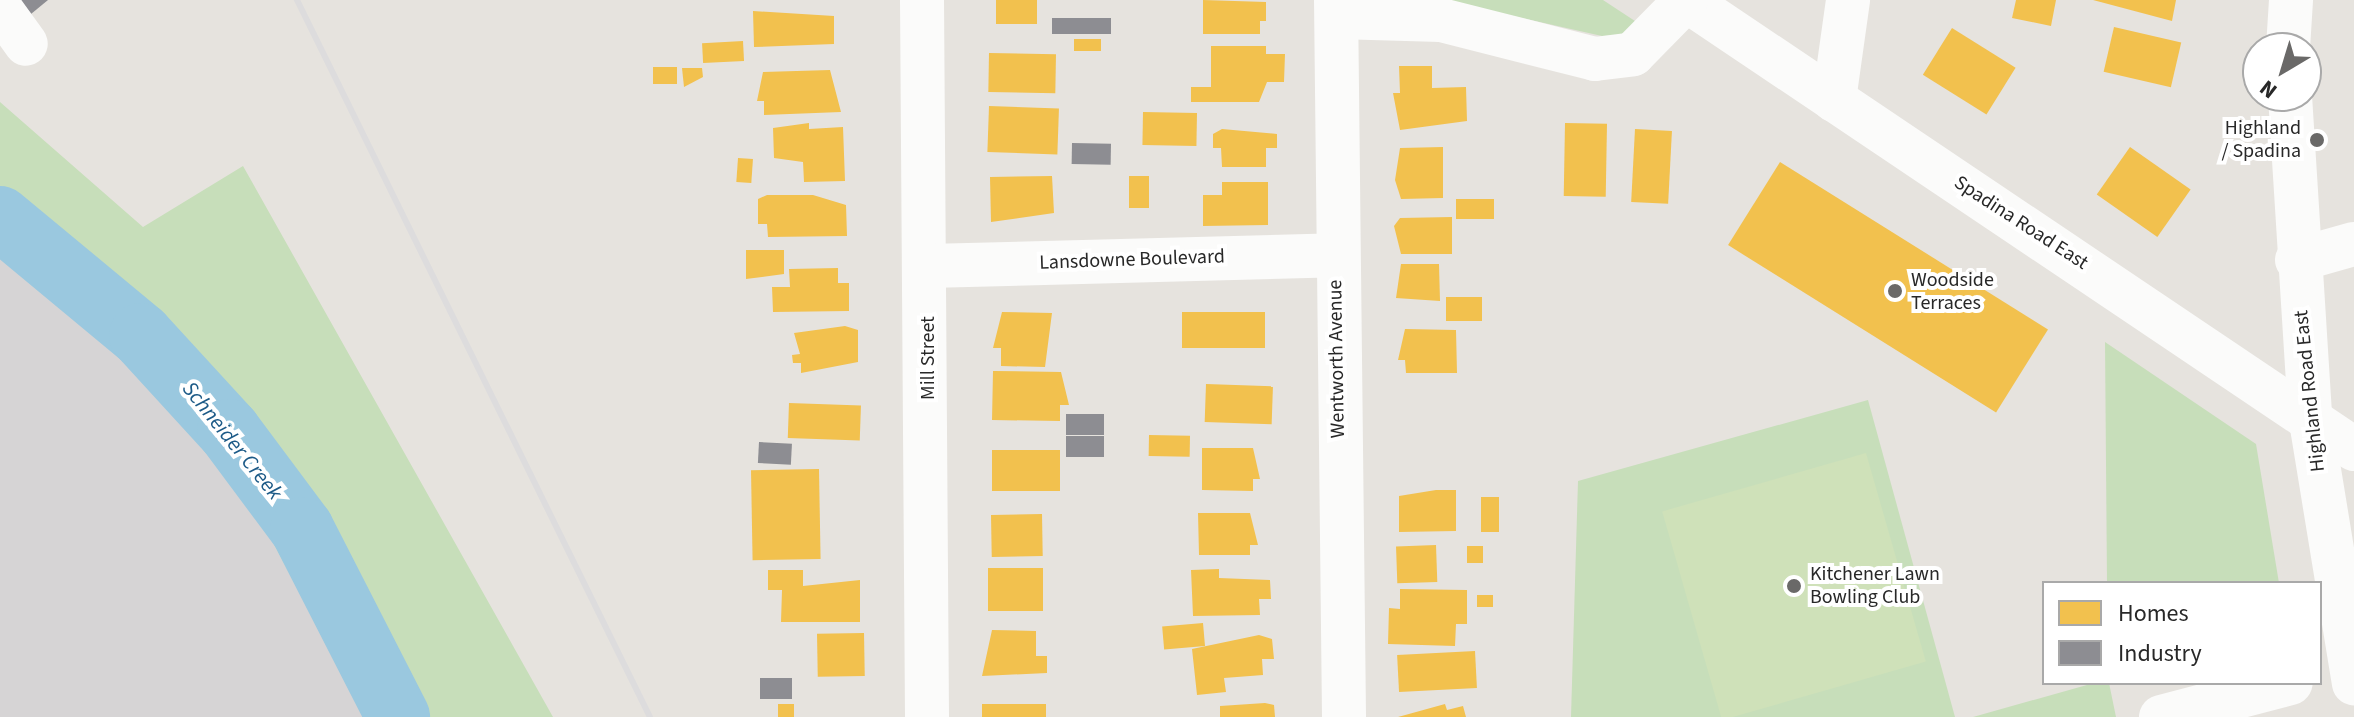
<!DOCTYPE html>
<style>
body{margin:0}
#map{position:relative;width:2354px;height:717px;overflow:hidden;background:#e6e3de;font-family:"Source Sans 3",sans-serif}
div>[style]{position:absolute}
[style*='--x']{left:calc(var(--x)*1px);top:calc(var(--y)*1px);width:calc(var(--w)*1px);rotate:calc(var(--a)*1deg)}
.industrial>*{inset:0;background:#d6d4d5}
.green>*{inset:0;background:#c7deba}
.pitch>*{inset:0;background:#cfe1b9;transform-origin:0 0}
.homes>*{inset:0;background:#f2c14e;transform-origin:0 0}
.industry>*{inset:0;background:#8d8d92;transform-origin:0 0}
.river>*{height:64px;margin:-32px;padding:0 32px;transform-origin:32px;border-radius:32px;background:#9ac8df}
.minor>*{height:44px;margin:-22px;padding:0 22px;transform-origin:22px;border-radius:22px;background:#fbfbfa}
.rail>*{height:6px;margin:-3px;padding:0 3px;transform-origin:3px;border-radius:3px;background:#dddcdd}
.dots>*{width:22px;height:22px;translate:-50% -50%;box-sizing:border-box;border:4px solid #fff;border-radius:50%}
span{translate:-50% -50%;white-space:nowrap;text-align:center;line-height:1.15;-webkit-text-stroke:8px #fff;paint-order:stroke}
.poi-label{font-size:20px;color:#282828}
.right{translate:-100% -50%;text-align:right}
.left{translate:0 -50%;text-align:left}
.street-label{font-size:20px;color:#282828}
.water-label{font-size:22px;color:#1c5a87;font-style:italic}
.legend{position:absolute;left:2042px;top:581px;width:280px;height:104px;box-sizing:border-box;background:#fff;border:2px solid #a9a9a9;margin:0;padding:10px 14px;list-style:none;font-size:24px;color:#282828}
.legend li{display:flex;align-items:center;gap:16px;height:40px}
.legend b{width:40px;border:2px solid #a9a9a9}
.north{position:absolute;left:2242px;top:32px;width:80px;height:80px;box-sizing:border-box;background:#fff;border:2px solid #a9a9a9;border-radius:50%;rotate:218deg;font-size:22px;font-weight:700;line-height:32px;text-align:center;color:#282828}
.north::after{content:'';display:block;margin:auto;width:28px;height:36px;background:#6a6968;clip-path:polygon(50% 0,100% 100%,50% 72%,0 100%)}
</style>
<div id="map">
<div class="industrial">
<div style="clip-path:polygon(0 251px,185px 414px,241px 482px,365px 717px,0 717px)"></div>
</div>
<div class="green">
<div style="clip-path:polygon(1441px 0,1603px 0,1638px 23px,1623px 35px,1602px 36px)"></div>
<div style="clip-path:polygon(0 102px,143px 227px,243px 166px,553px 717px,365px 717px,241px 482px,185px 414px,0 251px)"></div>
<div style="clip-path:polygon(2105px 342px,2256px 444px,2279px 583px,2107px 583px)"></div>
<div style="clip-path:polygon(1868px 400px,1955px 717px,1571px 717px,1578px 481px)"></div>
<div style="clip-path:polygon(2094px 683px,2109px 683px,2116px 717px,1973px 717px)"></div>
</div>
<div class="pitch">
<div style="left:1866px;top:453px;width:217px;height:212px;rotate:74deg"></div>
</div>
<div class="homes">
<div style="left:996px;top:0;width:41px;height:24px"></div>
<div style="clip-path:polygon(1203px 0,1266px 2px,1266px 21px,1260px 21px,1260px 34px,1203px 34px)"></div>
<div style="clip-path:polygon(2016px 0,2056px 0,2051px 26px,2012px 18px)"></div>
<div style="clip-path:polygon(2093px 0,2176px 0,2172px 21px)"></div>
<div style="clip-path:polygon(753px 11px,834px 16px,834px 44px,754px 47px)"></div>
<div style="left:2114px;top:27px;width:69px;height:46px;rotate:13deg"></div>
<div style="left:1952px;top:28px;width:75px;height:55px;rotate:32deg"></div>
<div style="left:1074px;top:39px;width:27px;height:12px"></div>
<div style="left:743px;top:41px;width:20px;height:41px;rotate:87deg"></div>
<div style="clip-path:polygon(1211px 46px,1266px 46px,1266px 54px,1285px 54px,1284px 82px,1267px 82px,1259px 102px,1191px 102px,1191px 87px,1211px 87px)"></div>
<div style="left:989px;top:53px;width:67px;height:39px;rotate:1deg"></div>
<div style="clip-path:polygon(1399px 66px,1432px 66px,1432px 88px,1466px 87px,1467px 121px,1400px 130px,1393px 93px,1400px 93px)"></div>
<div style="left:677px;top:67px;width:17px;height:24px;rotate:90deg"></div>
<div style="clip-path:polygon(682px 68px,702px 68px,703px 77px,684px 87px)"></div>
<div style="clip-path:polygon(830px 70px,841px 112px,764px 115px,764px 101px,757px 101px,763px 72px)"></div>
<div style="left:989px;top:106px;width:70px;height:46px;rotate:2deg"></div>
<div style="left:1143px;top:112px;width:54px;height:33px;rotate:1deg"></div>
<div style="clip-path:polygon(809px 123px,809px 129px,843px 127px,845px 181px,804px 182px,803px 162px,774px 158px,773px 128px)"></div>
<div style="left:1565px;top:123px;width:42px;height:73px;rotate:1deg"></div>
<div style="clip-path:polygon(1222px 129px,1277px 134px,1277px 148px,1266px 148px,1266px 167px,1222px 167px,1221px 148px,1213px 148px,1213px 134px)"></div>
<div style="left:1635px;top:129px;width:37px;height:73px;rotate:3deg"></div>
<div style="clip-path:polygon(1443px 147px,1443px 198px,1401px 199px,1395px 180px,1400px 148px)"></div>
<div style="left:2130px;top:147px;width:74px;height:58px;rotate:35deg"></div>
<div style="left:738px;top:158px;width:15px;height:24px;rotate:4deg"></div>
<div style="left:1780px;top:162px;width:316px;height:98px;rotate:32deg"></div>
<div style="clip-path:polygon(1052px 176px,1054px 213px,991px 222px,990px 177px)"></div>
<div style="left:1129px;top:176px;width:20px;height:32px"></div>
<div style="clip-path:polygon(1222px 182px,1268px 182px,1268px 225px,1203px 226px,1203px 195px,1222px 195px)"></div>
<div style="clip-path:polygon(767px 195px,813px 195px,846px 205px,847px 236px,768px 237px,767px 224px,758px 224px,758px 199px)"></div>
<div style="left:1494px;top:199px;width:20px;height:38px;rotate:90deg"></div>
<div style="clip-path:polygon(1452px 217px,1452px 254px,1401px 254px,1394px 226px,1400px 218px)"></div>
<div style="clip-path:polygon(746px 250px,784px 250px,784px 274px,746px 279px)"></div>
<div style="clip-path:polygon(1401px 264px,1439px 264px,1440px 301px,1396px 298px)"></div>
<div style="clip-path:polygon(838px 268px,838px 283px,849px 283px,849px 311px,773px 312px,772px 287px,790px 287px,789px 269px)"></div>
<div style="left:1446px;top:297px;width:36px;height:24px"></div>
<div style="clip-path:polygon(1002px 312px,1052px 313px,1045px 367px,1001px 366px,1001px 348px,993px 348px)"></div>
<div style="left:1182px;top:312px;width:83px;height:36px"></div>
<div style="clip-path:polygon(845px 326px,858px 330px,858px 362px,801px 373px,801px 363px,793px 363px,792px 355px,800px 354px,794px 333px)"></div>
<div style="clip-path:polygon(1405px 329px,1456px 330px,1457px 373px,1406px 373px,1405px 360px,1398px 360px)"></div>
<div style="clip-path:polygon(993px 371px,1061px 372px,1069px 405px,1060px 405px,1060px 421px,992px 420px)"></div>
<div style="left:1206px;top:384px;width:67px;height:38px;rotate:2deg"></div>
<div style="left:789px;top:403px;width:72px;height:35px;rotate:2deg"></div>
<div style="left:1149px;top:435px;width:41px;height:21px;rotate:1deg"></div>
<div style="clip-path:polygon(1202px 448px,1253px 448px,1260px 479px,1253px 479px,1253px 491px,1202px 490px)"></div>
<div style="left:1060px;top:450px;width:41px;height:68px;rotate:90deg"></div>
<div style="left:819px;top:469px;width:90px;height:68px;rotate:89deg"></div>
<div style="clip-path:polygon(1436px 490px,1456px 490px,1456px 531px,1399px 532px,1399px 496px)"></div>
<div style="left:1481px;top:497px;width:18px;height:35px"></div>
<div style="clip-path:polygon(1198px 513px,1250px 513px,1258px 545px,1250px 545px,1250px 555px,1199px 555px)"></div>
<div style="left:1042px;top:514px;width:42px;height:51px;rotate:89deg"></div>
<div style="left:1436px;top:545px;width:37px;height:40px;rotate:88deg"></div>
<div style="left:1467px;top:546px;width:16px;height:17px"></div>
<div style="left:988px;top:568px;width:55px;height:43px"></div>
<div style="clip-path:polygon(1219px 569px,1219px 578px,1270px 580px,1271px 599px,1259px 599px,1260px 615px,1193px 616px,1191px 570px)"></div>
<div style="clip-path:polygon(768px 570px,803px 570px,803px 586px,860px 580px,860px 622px,781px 622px,782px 590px,768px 590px)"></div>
<div style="clip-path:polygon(1400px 589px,1467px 590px,1467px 624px,1456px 624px,1455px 646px,1388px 644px,1389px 608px,1400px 609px)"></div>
<div style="left:1477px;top:595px;width:16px;height:12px"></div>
<div style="left:1203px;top:623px;width:23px;height:41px;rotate:85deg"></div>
<div style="clip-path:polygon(992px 630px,1036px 631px,1036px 656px,1047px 656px,1047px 673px,982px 676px)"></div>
<div style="left:864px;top:633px;width:43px;height:47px;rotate:89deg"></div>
<div style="clip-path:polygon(1259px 635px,1272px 639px,1274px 659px,1262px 659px,1263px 675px,1224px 678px,1226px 692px,1197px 695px,1192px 649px)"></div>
<div style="left:1475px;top:651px;width:37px;height:78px;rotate:87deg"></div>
<div style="clip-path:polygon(1265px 703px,1274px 705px,1275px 717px,1220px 717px,1220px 706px)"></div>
<div style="left:778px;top:704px;width:16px;height:13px"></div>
<div style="left:982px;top:704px;width:64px;height:13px"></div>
<div style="clip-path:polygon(1445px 704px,1447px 710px,1463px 706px,1466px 717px,1398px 717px)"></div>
</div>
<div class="industry">
<div style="clip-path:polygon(20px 0,48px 0,31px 14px)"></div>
<div style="left:1052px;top:18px;width:59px;height:16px"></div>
<div style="left:1072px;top:143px;width:39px;height:21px;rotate:1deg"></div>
<div style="left:1066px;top:414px;width:38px;height:21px"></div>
<div style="left:1104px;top:436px;width:21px;height:38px;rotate:90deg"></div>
<div style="left:759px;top:442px;width:33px;height:21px;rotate:3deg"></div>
<div style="left:792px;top:678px;width:21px;height:32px;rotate:90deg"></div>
</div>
<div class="river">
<div style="--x:0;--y:218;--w:183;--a:39.7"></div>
<div style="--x:141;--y:335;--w:130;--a:47.5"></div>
<div style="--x:229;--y:431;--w:122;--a:53.3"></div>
<div style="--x:302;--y:529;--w:211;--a:62.9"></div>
</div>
<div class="minor">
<div style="--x:922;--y:0;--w:717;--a:89.6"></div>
<div style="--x:1336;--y:0;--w:717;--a:89.36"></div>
<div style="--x:1686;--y:0;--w:805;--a:33.91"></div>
<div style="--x:0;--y:8;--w:44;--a:54.2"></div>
<div style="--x:1337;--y:17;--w:104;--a:1.7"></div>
<div style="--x:1441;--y:20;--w:159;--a:14.2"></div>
<div style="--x:1595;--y:59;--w:38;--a:-7"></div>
<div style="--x:1633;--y:54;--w:76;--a:-45.5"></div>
<div style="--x:2288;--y:48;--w:48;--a:-86.4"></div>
<div style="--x:2290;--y:96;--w:320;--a:86.4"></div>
<div style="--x:2310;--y:415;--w:272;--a:80.7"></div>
<div style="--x:1834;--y:100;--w:101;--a:-82"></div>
<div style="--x:2297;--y:260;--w:59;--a:-15.7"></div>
<div style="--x:928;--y:266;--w:408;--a:-1.5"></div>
<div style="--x:2161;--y:717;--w:134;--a:-14.7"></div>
</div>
<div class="rail">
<div style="--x:297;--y:0;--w:799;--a:63.79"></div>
</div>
<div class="dots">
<div style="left:2317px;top:140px;background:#6a6968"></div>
<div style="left:1895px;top:291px;background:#6a6968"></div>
<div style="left:1794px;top:586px;background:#6a6968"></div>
</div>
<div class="poi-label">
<span class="right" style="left:2301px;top:140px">Highland<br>/ Spadina</span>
<span class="left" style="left:1911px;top:292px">Woodside<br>Terraces</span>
<span class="left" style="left:1810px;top:586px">Kitchener Lawn<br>Bowling Club</span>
</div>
<div class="street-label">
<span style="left:2021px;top:223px;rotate:33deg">Spadina Road East</span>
<span style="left:1132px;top:260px;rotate:-2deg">Lansdowne Boulevard</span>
<span style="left:928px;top:358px;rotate:-90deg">Mill Street</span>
<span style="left:1337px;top:359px;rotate:-91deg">Wentworth Avenue</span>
<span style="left:2310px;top:391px;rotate:-96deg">Highland Road East</span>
</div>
<div class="water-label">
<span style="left:232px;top:441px;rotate:51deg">Schneider Creek</span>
</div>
<ul class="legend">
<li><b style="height:22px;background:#f2c14e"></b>Homes</li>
<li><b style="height:22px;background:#8d8d92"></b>Industry</li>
</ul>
<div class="north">N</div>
</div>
